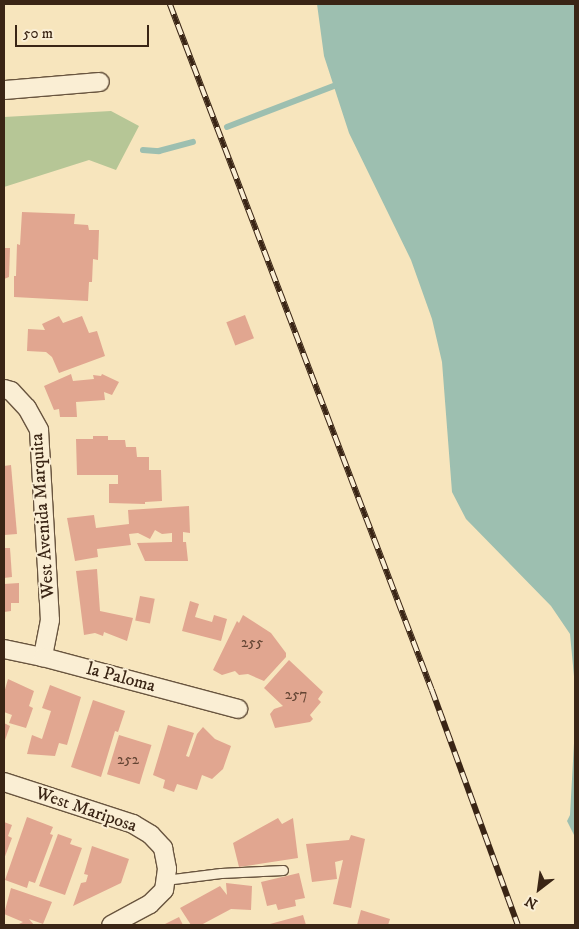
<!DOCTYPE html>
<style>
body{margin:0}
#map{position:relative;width:579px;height:929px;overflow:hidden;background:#f7e5bd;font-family:"IM FELL DW Pica",serif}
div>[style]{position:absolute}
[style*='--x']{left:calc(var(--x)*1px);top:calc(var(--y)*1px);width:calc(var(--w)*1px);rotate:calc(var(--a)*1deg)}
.green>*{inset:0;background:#b6c696}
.water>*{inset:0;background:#9dbfb0}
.stream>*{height:5.5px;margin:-2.75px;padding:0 2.75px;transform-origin:2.75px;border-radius:2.75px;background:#9dbfb0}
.building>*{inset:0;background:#e1a690;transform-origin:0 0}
.roads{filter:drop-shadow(1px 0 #69553f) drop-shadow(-1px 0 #69553f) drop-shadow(0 1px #69553f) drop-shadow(0 -1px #69553f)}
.lane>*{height:9px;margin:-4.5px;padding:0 4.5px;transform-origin:4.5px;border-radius:4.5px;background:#faeed4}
.street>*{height:18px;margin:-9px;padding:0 9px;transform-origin:9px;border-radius:9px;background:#faeed4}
.rail>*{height:5.5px;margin-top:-2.75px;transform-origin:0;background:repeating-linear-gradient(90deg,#faeed4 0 11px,#3a2515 0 22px);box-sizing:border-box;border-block:1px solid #3a2515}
span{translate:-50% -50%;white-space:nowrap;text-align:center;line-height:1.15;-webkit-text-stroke:4px #faeed4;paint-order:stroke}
.number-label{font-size:15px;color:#644534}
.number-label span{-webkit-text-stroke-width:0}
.street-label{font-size:18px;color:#3a2515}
.frame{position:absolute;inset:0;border:5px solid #3a2515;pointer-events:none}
.north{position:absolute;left:514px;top:864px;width:50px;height:50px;-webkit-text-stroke:4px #faeed4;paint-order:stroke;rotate:210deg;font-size:14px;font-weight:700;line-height:20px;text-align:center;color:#3a2515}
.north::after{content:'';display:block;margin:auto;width:18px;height:22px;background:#3a2515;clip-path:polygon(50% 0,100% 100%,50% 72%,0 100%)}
.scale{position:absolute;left:15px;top:25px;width:134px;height:22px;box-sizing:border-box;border:2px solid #3a2515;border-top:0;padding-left:6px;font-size:15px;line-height:18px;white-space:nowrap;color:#3a2515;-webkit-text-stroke:4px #faeed4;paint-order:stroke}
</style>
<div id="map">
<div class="green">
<div style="clip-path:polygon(111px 111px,139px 126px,116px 170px,89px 160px,4px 187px,4px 117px)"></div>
</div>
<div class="water">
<div style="clip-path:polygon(317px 4px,575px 4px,575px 687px,570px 634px,551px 606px,466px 519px,452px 492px,442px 362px,432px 319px,411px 260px,349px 133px,324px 56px)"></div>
<div style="clip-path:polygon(575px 725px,575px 837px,567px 821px,570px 815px)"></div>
</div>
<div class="stream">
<div style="--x:227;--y:127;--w:115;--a:-21"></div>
<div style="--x:143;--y:150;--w:16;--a:4"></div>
<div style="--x:159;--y:151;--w:35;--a:-15"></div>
</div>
<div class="building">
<div style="clip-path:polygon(22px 212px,75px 214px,74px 224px,88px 225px,89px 230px,99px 230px,98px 260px,93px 259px,92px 282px,89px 282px,88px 301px,14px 297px,14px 276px,16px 276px,17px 244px,20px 245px)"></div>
<div style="clip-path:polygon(4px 248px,10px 248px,9px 277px,4px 279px)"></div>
<div style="left:245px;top:315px;width:25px;height:20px;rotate:69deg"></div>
<div style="clip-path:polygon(59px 316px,63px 323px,82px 316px,89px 333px,97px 331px,105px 356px,59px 373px,52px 357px,46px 352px,27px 351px,28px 329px,45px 330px,42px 324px)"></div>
<div style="clip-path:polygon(71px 374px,73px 381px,94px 379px,93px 375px,101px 376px,102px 374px,119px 382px,112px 395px,104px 392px,105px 400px,76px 402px,77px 417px,60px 417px,59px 409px,54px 410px,44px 386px)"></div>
<div style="clip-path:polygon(93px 436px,108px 436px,108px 440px,125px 440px,126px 447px,136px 447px,137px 457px,149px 457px,149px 470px,161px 470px,162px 501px,145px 502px,145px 504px,109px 503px,109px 484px,118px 484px,118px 475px,77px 475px,76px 439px,93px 439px)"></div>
<div style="clip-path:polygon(11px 465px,17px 534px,4px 535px,4px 466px)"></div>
<div style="clip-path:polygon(189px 506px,190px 533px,183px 532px,183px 542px,186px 542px,188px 561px,145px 561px,137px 543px,172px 542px,172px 533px,162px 534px,155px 530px,150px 539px,138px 533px,129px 534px,131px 545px,97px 549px,98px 557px,75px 561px,67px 518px,94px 515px,96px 528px,129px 524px,128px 510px)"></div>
<div style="clip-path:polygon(4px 548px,10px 548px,12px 577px,4px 578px)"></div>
<div style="clip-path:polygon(97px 569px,100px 611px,133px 618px,127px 641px,104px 632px,103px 636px,95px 633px,84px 635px,76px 571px)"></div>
<div style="clip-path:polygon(19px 583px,19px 603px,11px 603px,11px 611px,4px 612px,4px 584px)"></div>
<div style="left:140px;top:596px;width:15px;height:25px;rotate:11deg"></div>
<div style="clip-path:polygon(190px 601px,199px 604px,195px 617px,212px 622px,214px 615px,227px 619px,221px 641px,182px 631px)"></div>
<div style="clip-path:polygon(243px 615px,271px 633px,286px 653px,286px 657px,264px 681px,248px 674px,239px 675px,235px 671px,222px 675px,213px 670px,237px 621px,239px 623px)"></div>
<div style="clip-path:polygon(289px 660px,323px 692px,318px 699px,321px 702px,310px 715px,313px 719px,310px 722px,275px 728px,270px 714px,274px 709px,283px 706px,264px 688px)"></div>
<div style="clip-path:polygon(8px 679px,34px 691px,29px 706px,33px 708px,26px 728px,9px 723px,12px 715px,4px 712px,4px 693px)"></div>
<div style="clip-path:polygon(50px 685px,81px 697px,67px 745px,59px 743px,55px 756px,27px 754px,32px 735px,42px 739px,51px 711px,42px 708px)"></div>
<div style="clip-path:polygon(93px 700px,125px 711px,118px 732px,115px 731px,101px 777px,71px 767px)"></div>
<div style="clip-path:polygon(4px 723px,10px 726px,4px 743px)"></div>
<div style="clip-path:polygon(168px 725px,194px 733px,186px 756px,189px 757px,197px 734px,203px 727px,215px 739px,231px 746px,223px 769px,212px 779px,202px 775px,197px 790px,177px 784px,174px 792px,163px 788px,165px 780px,153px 775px)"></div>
<div style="left:119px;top:735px;width:34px;height:41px;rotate:17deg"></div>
<div style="clip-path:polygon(27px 817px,53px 827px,50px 834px,53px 835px,35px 883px,29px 881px,27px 888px,5px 880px)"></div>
<div style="clip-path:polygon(278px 818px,282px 824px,293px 818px,298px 858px,239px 867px,233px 843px)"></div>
<div style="clip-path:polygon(4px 822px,12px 825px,8px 836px,12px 838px,4px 859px)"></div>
<div style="clip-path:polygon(58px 834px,72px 839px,70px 844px,82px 848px,65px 895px,39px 886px)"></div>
<div style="clip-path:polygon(351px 835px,365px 839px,351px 908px,333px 904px,343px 860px,335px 862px,337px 879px,312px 882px,306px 844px,349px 840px)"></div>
<div style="clip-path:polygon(92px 846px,129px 859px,121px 883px,73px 906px,81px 883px,86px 882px,88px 875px,84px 874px)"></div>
<div style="clip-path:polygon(299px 873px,305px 898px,295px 900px,296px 906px,278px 910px,276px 904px,267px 906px,261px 882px)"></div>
<div style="clip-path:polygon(226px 883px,252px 886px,251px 910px,231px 909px,201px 925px,191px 925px,180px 908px,220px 886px,227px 895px)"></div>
<div style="clip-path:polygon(11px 888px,52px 902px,43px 924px,29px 919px,34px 925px,17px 925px,23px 922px,4px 914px)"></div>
<div style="clip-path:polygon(361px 910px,390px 919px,388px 925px,357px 925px)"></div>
<div style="clip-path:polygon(303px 915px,306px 925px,270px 925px,270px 924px)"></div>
<div style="clip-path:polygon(179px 917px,183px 925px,163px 925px)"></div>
</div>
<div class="roads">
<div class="lane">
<div style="--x:165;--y:880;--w:56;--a:-7.1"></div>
<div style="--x:221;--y:873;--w:62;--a:-2.8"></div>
</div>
<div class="street">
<div style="--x:4;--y:90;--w:96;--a:-4.8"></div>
<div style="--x:4;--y:389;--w:7;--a:16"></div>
<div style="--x:11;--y:391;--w:23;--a:47"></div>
<div style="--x:27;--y:408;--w:25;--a:61"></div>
<div style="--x:39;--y:430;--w:190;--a:86.7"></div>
<div style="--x:50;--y:620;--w:38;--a:101"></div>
<div style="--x:4;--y:649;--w:40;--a:12"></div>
<div style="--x:43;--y:657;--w:202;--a:14.9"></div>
<div style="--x:4;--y:782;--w:136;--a:18"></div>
<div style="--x:133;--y:824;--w:21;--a:31"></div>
<div style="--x:151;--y:835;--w:18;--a:47"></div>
<div style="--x:163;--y:848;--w:21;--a:79"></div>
<div style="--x:167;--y:869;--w:21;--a:98"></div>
<div style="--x:164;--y:890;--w:20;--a:135"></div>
<div style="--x:150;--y:904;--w:44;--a:151.7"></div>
</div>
</div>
<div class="rail">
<div style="--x:170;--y:4;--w:734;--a:69.1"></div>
<div style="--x:432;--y:690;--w:250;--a:69.9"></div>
</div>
<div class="number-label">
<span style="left:252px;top:643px">255</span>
<span style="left:296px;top:695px">257</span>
<span style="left:128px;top:760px">252</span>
</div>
<div class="street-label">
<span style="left:43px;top:516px;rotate:-94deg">West Avenida Marquita</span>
<span style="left:121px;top:678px;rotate:15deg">la Paloma</span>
<span style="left:86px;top:810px;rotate:19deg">West Mariposa</span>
</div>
<div class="frame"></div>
<div class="north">N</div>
<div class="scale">50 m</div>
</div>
